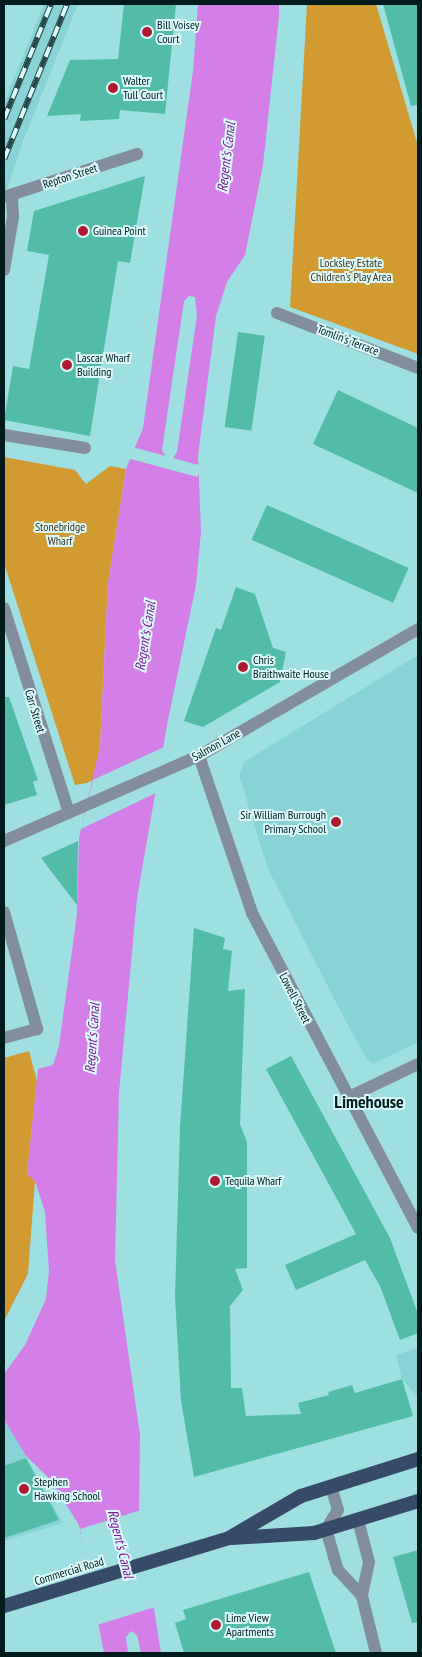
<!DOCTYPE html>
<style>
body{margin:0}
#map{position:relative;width:422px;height:1657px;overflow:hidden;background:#9edfe2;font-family:"PT Sans Narrow",sans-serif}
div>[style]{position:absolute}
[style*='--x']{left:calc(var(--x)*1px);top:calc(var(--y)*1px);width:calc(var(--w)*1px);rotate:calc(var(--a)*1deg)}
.built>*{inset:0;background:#88d3d7}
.green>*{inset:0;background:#d19b31}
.water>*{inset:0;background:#d37fe7}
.pier>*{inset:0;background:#9edfe2;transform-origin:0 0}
.building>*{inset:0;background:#53bca9;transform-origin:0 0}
.service>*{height:12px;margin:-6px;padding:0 6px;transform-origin:6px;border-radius:6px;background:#828d9e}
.minor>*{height:12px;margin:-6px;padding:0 6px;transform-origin:6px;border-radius:6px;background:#828d9e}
.tertiary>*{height:12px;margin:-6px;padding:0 6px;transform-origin:6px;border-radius:6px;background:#828d9e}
.trunk>*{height:14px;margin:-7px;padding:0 7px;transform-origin:7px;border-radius:7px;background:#364a6a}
.rail>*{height:5.5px;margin-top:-2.75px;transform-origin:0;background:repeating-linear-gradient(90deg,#daf9fa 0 11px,#27494b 0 22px);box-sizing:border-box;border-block:1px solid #27494b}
.dots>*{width:14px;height:14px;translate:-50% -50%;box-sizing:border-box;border:2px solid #daf9fa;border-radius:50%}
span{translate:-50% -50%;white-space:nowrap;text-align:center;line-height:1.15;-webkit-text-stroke:4px #daf9fa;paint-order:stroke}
.poi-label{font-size:12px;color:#021b1d}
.left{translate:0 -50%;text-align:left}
.right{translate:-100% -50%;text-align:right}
.street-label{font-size:12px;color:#021b1d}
.park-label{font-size:12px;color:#3f321c}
.water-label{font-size:14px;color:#821798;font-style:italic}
.district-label{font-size:18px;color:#021b1d;font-weight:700}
.frame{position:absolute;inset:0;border:5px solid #021b1d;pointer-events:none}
</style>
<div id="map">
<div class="built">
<div style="clip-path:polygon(44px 4px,78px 4px,22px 144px,4px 198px,4px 103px)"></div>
<div style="clip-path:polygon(418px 655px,418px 1042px,373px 1064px,367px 1059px,344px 1018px,268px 869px,239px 775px,244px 762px)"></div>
<div style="clip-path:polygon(418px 1348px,418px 1397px,402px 1379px,396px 1355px)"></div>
<div style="clip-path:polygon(4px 1418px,63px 1523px,4px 1541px)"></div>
</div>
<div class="green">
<div style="clip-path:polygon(307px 4px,376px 4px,418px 146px,418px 354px,290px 307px)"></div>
<div style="clip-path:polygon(4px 457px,75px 470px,86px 484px,110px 466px,126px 469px,108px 583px,100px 746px,95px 779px,87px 783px,75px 785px,4px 563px)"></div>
<div style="clip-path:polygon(29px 1051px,37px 1081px,27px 1174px,35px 1181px,28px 1274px,4px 1321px,4px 1058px)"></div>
</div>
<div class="water">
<div style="clip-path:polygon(evenodd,198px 4px,279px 4px,279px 16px,263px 165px,245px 255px,227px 282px,216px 316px,198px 456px,201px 531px,196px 585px,168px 720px,137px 898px,119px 1093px,115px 1260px,140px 1435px,139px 1513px,161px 1653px,141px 1653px,137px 1635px,131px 1631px,126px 1637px,128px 1653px,104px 1653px,79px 1525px,50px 1479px,26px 1456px,5px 1421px,4px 1374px,25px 1345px,46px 1299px,49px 1271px,45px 1212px,35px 1181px,27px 1174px,38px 1069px,53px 1065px,59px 1046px,77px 914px,79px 838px,100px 746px,108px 583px,126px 469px,143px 428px,193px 71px,198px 4px,189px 296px,195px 297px,197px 315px,177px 452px,172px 460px,167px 460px,162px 450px,184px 301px,189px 296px)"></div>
</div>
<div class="pier">
<div style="left:132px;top:447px;width:71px;height:12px;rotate:15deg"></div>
<div style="clip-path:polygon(166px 746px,158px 792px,81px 829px,93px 780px)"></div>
<div style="clip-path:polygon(141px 1510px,158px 1606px,97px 1625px,80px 1529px)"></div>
</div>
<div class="building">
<div style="clip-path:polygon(124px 4px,176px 4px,165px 114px,120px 110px,119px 119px,80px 121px,81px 114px,47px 116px,70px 60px,118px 59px)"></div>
<div style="clip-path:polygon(383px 4px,418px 4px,418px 105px,411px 106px)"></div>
<div style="clip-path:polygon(145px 176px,130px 263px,118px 261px,90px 436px,4px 420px,13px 366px,29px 369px,49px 255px,27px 251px,34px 211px)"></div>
<div style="left:238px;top:332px;width:27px;height:96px;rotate:8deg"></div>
<div style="clip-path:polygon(338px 390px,418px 428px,418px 493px,313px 444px)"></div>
<div style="left:267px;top:505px;width:155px;height:38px;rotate:24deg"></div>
<div style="clip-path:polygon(236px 587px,255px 594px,273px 648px,286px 652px,280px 682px,203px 727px,184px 721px,216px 628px,221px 630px)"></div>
<div style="clip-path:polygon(4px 697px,9px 697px,38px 780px,33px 782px,37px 795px,4px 805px)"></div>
<div style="clip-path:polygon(78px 841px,77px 905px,41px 858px)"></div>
<div style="clip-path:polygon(194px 928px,225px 938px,223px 949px,232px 951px,228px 991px,245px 989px,240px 1124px,247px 1142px,247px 1268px,235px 1269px,243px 1290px,230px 1306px,231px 1388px,242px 1388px,246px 1416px,301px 1414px,298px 1403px,329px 1395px,328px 1392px,352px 1385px,355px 1393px,402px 1379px,413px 1416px,194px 1477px,181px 1401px,175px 1297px,180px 1127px)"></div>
<div style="clip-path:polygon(291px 1056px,390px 1238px,418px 1314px,418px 1333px,400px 1340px,380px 1286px,365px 1260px,296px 1290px,285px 1265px,356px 1234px,266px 1069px)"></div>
<div style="clip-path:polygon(26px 1458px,59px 1520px,4px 1538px,4px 1466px)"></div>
<div style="clip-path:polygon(418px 1550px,418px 1622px,412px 1623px,393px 1557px)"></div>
<div style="clip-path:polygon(309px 1572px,336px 1653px,184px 1653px,175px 1623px,186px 1619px,183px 1610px)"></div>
</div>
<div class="service">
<div style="--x:4;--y:270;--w:54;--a:-80.4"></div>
<div style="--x:13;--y:217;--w:22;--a:-93"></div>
<div style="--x:277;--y:313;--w:151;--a:21.3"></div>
<div style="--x:4;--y:912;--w:122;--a:74.2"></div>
<div style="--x:37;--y:1029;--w:34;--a:165"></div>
</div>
<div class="minor">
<div style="--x:4;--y:197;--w:140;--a:-17.9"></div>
<div style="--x:4;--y:435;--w:82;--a:9.1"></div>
<div style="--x:4;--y:608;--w:215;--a:72.4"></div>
<div style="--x:199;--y:756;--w:166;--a:71.3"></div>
<div style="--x:252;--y:913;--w:356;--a:62.2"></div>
<div style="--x:347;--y:1098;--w:79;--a:-25.6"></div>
<div style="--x:331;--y:1486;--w:25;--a:74"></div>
<div style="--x:338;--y:1510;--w:22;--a:122"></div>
<div style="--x:326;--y:1529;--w:29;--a:74"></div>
<div style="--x:334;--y:1557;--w:14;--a:73"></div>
<div style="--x:338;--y:1570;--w:35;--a:47"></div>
<div style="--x:358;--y:1520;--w:43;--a:75.3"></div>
<div style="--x:369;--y:1562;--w:35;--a:102"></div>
<div style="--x:362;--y:1596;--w:59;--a:76.2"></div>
</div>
<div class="tertiary">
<div style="--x:4;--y:841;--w:213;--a:-23.6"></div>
<div style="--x:199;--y:756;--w:253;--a:-30.1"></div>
</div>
<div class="trunk">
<div style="--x:232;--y:1538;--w:82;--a:-3.5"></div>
<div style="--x:314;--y:1533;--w:109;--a:-17.1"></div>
<div style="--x:4;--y:1606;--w:235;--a:-16.8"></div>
<div style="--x:229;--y:1538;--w:83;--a:-30.3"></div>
<div style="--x:301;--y:1496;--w:123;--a:-17.5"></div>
</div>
<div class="rail">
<div style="--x:4;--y:119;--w:124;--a:-67.8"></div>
<div style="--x:4;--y:159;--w:167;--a:-67.9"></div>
</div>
<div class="dots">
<div style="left:147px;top:32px;background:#ae1a32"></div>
<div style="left:113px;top:88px;background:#ae1a32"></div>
<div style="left:83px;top:231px;background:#ae1a32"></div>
<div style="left:67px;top:365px;background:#ae1a32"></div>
<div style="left:243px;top:667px;background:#ae1a32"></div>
<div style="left:336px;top:822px;background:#ae1a32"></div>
<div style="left:215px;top:1181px;background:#ae1a32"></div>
<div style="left:24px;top:1489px;background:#ae1a32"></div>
<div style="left:216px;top:1625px;background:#ae1a32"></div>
</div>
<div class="poi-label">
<span class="left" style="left:157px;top:32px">Bill Voisey<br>Court</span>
<span class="left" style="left:123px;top:88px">Walter<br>Tull Court</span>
<span class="left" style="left:93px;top:231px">Guinea Point</span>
<span class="left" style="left:77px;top:365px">Lascar Wharf<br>Building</span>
<span class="left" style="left:253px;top:667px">Chris<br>Braithwaite House</span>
<span class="right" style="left:326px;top:822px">Sir William Burrough<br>Primary School</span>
<span class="left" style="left:225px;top:1181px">Tequila Wharf</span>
<span class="left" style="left:34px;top:1489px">Stephen<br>Hawking School</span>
<span class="left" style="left:226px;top:1625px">Lime View<br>Apartments</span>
</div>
<div class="street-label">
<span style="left:70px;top:176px;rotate:-18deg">Repton Street</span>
<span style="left:348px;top:340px;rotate:21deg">Tomlin's Terrace</span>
<span style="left:35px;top:711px;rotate:73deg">Carr Street</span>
<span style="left:216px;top:745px;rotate:-29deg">Salmon Lane</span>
<span style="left:295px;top:998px;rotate:63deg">Lowell Street</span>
<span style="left:69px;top:1571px;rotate:-17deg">Commercial Road</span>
</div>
<div class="park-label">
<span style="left:351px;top:270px">Locksley Estate<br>Children's Play Area</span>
<span style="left:60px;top:534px">Stonebridge<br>Wharf</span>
</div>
<div class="water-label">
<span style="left:226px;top:157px;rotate:-83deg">Regent's Canal</span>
<span style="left:145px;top:636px;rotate:-81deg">Regent's Canal</span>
<span style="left:92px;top:1038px;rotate:-86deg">Regent's Canal</span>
<span style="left:121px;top:1544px;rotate:76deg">Regent's Canal</span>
</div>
<div class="district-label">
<span style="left:369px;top:1102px">Limehouse</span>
</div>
<div class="frame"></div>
</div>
